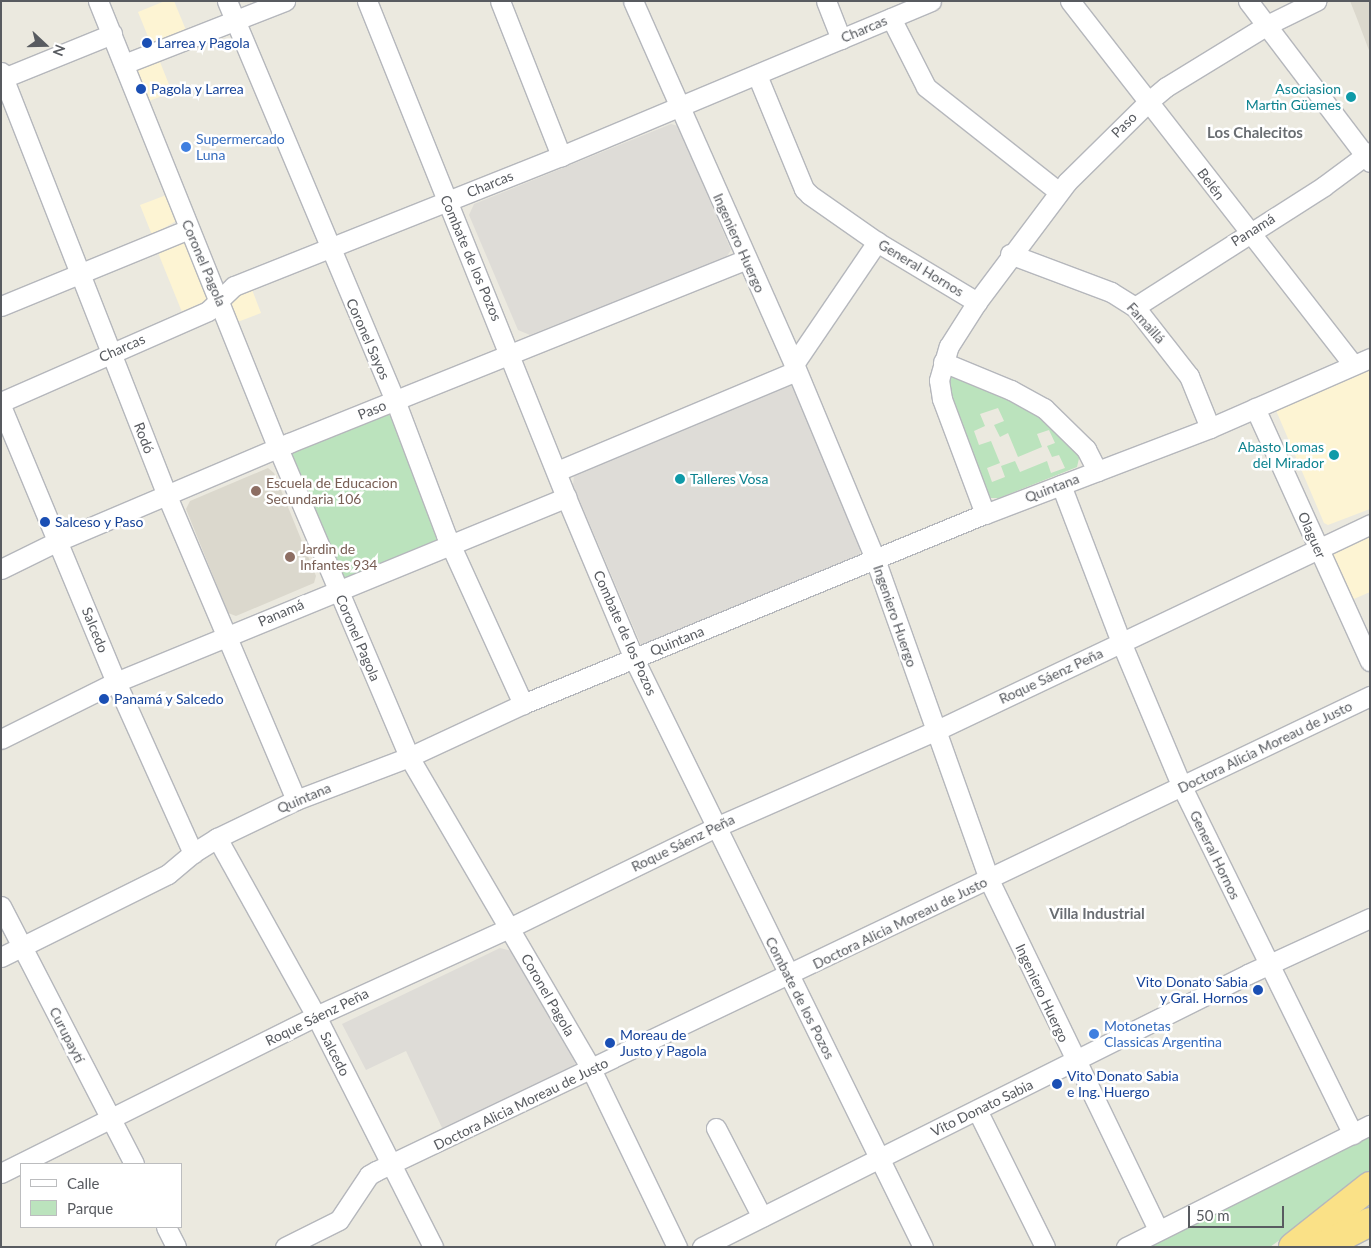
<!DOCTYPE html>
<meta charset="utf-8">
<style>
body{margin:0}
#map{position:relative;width:1371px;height:1248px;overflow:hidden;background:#ebe9df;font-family:Lato,sans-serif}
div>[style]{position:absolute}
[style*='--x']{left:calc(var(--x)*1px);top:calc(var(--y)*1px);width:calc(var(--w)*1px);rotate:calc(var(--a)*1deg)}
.commercial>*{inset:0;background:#fdf4d3;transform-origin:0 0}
.industrial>*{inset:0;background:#dedcd7}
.education>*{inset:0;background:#dbd8cd}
.green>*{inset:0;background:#bbe3bd}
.roads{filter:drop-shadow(1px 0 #b5b7bc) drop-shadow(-1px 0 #b5b7bc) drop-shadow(0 1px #b5b7bc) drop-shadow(0 -1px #b5b7bc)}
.minor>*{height:19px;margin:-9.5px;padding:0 9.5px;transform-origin:9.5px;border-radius:9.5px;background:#fff}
.highway>*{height:28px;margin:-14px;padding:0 14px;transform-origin:14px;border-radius:14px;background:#fae187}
.dots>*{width:14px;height:14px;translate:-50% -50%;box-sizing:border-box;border:2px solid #fff;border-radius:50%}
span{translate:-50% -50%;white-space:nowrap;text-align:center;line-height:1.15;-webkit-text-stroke:5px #fff;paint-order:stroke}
.street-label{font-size:14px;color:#585b60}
.transit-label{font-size:14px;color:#164399}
.left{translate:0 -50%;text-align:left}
.right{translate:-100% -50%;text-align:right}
.culture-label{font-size:14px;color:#0d838f}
.shop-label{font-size:14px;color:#366cbe}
.education-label{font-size:14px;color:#785e54}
.neighbourhood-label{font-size:15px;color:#696d72;font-weight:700}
.frame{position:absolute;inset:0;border:2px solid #585b60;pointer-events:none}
.legend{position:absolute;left:20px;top:1163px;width:162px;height:65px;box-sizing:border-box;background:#fff;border:1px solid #bcbdbf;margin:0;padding:6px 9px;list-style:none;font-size:15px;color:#585b60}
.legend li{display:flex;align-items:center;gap:10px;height:25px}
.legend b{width:25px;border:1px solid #bcbdbf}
.north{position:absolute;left:20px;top:20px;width:50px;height:50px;-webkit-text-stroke:4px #fff;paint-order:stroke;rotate:111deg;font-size:14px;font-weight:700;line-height:20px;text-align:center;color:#585b60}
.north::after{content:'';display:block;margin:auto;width:18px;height:22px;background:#585b60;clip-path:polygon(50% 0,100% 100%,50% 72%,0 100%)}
.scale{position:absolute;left:1188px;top:1206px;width:96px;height:22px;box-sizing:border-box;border:2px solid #585b60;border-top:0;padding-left:6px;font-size:15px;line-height:18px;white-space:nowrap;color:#585b60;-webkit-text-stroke:4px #fff;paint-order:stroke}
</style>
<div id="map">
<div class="commercial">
<div style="clip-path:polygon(165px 1px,174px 1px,188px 35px,153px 49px,138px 12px)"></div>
<div style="clip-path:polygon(158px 57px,172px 92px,144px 103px,134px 69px)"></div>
<div style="clip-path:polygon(169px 194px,176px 221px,152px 235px,140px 205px)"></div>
<div style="left:184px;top:237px;width:68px;height:30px;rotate:68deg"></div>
<div style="clip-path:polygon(251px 287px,261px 313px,235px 323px,228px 300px)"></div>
<div style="clip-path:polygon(1370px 365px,1370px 509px,1328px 525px,1324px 523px,1275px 408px)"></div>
<div style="clip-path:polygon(1370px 528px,1370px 592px,1347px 602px,1328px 559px,1331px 546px)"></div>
</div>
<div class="industrial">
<div style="clip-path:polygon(671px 124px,678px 126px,731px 250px,725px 259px,530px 335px,518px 330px,469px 215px,474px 204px)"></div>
<div style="clip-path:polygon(785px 383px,793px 384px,860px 546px,860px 557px,642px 647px,573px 485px,574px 476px,577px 471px)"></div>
<div style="clip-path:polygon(500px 948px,512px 951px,577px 1058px,573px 1069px,444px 1132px,406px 1051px,366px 1070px,342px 1024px)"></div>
</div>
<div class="education">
<div style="clip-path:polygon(1350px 1px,1370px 1px,1370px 53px,1356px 16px)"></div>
<div style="clip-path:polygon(268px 468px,274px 473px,290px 512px,316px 576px,314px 583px,236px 616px,228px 613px,186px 509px,190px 501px)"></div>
</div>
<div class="green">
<div style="clip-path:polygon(evenodd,950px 376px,973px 381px,1046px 419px,1080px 454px,1077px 467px,999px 498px,991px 498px,984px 493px,944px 390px,950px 376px,998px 408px,1004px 421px,994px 425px,1000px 437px,1008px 433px,1018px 457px,1042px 447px,1037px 434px,1049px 430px,1055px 443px,1047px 446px,1052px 457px,1059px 455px,1065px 468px,1051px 473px,1047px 461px,1020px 472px,1015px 461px,1001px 466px,1005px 477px,992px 482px,987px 468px,1000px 463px,991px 441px,979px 445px,974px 431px,985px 426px,980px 414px,998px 408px)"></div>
<div style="clip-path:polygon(392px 412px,443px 540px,342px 581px,289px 455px,293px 449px)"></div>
<div style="clip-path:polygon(1370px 1134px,1370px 1175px,1270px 1247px,1146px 1247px)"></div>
</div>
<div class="roads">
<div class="minor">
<div style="--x:98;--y:1;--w:482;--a:68.1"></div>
<div style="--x:278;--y:448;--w:336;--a:67"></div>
<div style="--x:409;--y:757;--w:361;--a:59.7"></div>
<div style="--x:591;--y:1069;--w:198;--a:64.2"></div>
<div style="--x:227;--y:1;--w:433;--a:67.2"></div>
<div style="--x:395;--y:400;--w:144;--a:69.3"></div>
<div style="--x:446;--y:535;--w:186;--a:65.5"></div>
<div style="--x:367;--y:1;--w:534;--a:68.14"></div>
<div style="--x:566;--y:497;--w:176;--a:67.2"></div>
<div style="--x:634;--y:659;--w:655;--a:63.83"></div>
<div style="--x:500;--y:1;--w:167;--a:68.5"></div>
<div style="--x:633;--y:1;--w:397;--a:66.1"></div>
<div style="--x:794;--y:364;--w:211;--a:67.4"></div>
<div style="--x:875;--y:559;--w:341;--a:70.4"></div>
<div style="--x:989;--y:880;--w:389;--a:64.2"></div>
<div style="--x:826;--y:1;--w:41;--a:68.5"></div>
<div style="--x:1070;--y:1;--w:461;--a:52.1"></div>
<div style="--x:1248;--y:1;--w:202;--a:52.8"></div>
<div style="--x:891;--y:18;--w:77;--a:63.1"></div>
<div style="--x:926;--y:87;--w:169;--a:38.3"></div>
<div style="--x:124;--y:64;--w:173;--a:-21.4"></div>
<div style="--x:1;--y:72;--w:455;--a:68.6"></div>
<div style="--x:167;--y:496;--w:330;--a:67"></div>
<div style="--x:757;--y:75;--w:123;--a:67.6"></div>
<div style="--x:804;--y:189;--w:8;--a:45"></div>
<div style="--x:810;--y:195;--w:82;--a:35"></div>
<div style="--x:877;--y:242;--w:117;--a:31"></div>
<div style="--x:1;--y:79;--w:120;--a:-22.1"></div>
<div style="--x:1010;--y:254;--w:108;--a:20.6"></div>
<div style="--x:1111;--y:292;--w:28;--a:32"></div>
<div style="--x:1135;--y:307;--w:88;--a:52"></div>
<div style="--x:1189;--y:376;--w:56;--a:68"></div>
<div style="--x:1;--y:306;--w:203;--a:-22.3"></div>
<div style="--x:1135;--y:307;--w:224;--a:-32.6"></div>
<div style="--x:1324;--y:186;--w:57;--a:-36.5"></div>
<div style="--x:943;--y:362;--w:74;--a:22.4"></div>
<div style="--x:1011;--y:390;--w:38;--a:29"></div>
<div style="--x:1044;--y:408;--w:59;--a:44.3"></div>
<div style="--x:1086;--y:449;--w:25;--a:63"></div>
<div style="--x:794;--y:364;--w:148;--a:-55.8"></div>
<div style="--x:1;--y:402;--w:226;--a:-23.7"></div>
<div style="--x:208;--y:311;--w:36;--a:-44"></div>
<div style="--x:234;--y:286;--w:352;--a:-21.7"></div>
<div style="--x:561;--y:156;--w:401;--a:-22.7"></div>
<div style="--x:1;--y:406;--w:299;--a:67.4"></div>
<div style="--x:116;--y:682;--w:188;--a:65.8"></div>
<div style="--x:1255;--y:408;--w:278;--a:65.6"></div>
<div style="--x:557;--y:471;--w:259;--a:-22.7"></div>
<div style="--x:1061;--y:485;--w:168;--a:69.1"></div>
<div style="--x:1121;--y:642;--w:157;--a:67.2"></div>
<div style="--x:1182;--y:787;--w:387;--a:63.8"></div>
<div style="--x:985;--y:514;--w:123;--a:-110.5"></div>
<div style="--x:942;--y:399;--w:19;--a:-99"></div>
<div style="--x:939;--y:380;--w:35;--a:-74"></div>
<div style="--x:949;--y:346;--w:52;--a:-57.5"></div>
<div style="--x:977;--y:302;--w:150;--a:-53.1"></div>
<div style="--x:1067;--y:182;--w:114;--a:-44.6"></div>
<div style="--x:1148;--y:102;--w:23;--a:-40"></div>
<div style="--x:1166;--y:87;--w:119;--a:-31.5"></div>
<div style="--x:1267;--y:25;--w:55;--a:-26.1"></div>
<div style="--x:1;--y:569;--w:64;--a:-26.2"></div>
<div style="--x:58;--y:541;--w:251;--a:-23"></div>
<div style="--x:289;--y:443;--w:493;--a:-21.9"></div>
<div style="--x:1;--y:739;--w:128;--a:-26.4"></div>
<div style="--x:116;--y:682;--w:487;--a:-22.3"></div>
<div style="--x:217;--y:838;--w:204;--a:60.9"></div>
<div style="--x:316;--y:1016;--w:259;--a:63.1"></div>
<div style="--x:1;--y:906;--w:290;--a:62.7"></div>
<div style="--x:1;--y:957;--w:186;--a:-26.4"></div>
<div style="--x:168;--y:874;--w:33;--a:-40"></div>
<div style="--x:193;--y:853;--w:28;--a:-32"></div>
<div style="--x:217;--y:838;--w:88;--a:-25.7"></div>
<div style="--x:296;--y:800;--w:121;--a:-20.8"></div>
<div style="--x:409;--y:757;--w:126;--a:-24.9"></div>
<div style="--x:523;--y:704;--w:500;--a:-22.4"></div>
<div style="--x:985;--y:514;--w:241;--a:-20.9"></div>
<div style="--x:1210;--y:428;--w:175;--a:-23.6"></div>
<div style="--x:977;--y:1110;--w:153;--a:63.6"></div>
<div style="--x:716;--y:1128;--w:100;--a:62.7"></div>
<div style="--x:1;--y:1173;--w:352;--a:-26.5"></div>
<div style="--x:316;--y:1016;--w:212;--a:-24.5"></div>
<div style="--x:509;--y:928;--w:230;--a:-26"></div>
<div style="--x:716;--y:827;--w:239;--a:-23.7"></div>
<div style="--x:935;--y:731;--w:482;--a:-25.4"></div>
<div style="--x:166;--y:1227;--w:22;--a:63"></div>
<div style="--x:285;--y:1247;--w:60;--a:-26.6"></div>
<div style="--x:339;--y:1220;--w:54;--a:-56.3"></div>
<div style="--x:369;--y:1175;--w:8;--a:-30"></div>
<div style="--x:376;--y:1171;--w:1102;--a:-25.54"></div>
<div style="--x:702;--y:1247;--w:610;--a:-26.57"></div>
<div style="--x:1248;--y:974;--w:134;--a:-24.7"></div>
<div style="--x:1126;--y:1247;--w:273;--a:-26.6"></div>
</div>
<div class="highway">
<div style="--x:1293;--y:1247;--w:98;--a:-38.4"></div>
<div style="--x:1321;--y:1247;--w:55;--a:-27"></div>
</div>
</div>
<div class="dots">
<div style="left:147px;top:43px;background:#1a4fb4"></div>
<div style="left:141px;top:89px;background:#1a4fb4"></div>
<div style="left:1351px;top:97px;background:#0f9aa8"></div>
<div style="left:186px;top:147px;background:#3f7fe0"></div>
<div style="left:1334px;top:455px;background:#0f9aa8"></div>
<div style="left:680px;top:479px;background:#0f9aa8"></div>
<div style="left:256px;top:491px;background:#8d6e63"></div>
<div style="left:45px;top:522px;background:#1a4fb4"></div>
<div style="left:290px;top:557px;background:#8d6e63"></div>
<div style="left:104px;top:699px;background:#1a4fb4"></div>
<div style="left:1258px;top:990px;background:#1a4fb4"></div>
<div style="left:1094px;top:1034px;background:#3f7fe0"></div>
<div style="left:610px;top:1043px;background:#1a4fb4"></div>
<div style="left:1057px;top:1084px;background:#1a4fb4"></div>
</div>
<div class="street-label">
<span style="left:864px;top:29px;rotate:-23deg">Charcas</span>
<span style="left:1124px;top:125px;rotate:-45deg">Paso</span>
<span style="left:490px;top:184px;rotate:-22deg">Charcas</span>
<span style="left:1211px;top:184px;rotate:53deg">Belén</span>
<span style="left:1253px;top:230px;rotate:-32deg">Panamá</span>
<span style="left:739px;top:243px;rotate:66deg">Ingeniero Huergo</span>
<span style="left:471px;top:258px;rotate:67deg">Combate de los Pozos</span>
<span style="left:204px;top:263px;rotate:67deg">Coronel Pagola</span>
<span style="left:921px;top:268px;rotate:31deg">General Hornos</span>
<span style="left:1146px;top:323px;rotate:48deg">Famaillá</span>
<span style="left:368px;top:339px;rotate:66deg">Coronel Sayos</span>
<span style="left:122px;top:348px;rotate:-24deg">Charcas</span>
<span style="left:372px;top:410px;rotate:-22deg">Paso</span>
<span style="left:144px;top:438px;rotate:69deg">Rodó</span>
<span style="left:1052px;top:488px;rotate:-21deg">Quintana</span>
<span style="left:1312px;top:535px;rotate:66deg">Olaguer</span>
<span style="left:281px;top:613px;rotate:-23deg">Panamá</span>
<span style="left:895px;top:616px;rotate:71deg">Ingeniero Huergo</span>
<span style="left:95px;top:630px;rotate:68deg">Salcedo</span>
<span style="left:625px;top:633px;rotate:66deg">Combate de los Pozos</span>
<span style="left:358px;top:638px;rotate:67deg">Coronel Pagola</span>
<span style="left:677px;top:641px;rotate:-22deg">Quintana</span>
<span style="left:1051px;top:676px;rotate:-25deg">Roque Sáenz Peña</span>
<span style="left:1265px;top:747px;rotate:-26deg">Doctora Alicia Moreau de Justo</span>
<span style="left:304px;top:798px;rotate:-23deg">Quintana</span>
<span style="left:683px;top:843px;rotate:-26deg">Roque Sáenz Peña</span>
<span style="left:1215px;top:855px;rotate:64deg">General Hornos</span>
<span style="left:900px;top:923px;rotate:-26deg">Doctora Alicia Moreau de Justo</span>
<span style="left:1042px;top:993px;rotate:65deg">Ingeniero Huergo</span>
<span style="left:548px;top:995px;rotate:60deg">Coronel Pagola</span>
<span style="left:800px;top:998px;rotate:63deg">Combate de los Pozos</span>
<span style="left:317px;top:1017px;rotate:-26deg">Roque Sáenz Peña</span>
<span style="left:67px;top:1035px;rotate:63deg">Curupaytí</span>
<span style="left:335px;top:1054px;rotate:63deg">Salcedo</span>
<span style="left:521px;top:1104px;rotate:-26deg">Doctora Alicia Moreau de Justo</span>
<span style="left:982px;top:1108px;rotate:-26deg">Vito Donato Sabia</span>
</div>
<div class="transit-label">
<span class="left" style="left:157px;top:43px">Larrea y Pagola</span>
<span class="left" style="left:151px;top:89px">Pagola y Larrea</span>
<span class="left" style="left:55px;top:522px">Salceso y Paso</span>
<span class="left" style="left:114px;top:699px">Panamá y Salcedo</span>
<span class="right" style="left:1248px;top:990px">Vito Donato Sabia<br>y Gral. Hornos</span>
<span class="left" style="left:620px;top:1043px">Moreau de<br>Justo y Pagola</span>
<span class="left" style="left:1067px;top:1084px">Vito Donato Sabia<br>e Ing. Huergo</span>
</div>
<div class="culture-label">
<span class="right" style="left:1341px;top:97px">Asociasion<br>Martin Güemes</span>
<span class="right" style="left:1324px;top:455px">Abasto Lomas<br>del Mirador</span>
<span class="left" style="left:690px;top:479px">Talleres Vosa</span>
</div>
<div class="shop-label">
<span class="left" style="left:196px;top:147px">Supermercado<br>Luna</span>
<span class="left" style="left:1104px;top:1034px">Motonetas<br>Classicas Argentina</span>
</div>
<div class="education-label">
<span class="left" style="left:266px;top:491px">Escuela de Educacion<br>Secundaria 106</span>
<span class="left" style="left:300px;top:557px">Jardin de<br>Infantes 934</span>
</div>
<div class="neighbourhood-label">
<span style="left:1255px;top:133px">Los Chalecitos</span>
<span style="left:1097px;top:914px">Villa Industrial</span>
</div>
<div class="frame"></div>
<ul class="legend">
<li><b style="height:6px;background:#fff"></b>Calle</li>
<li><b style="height:14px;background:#bbe3bd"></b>Parque</li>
</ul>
<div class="north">N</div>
<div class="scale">50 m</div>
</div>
